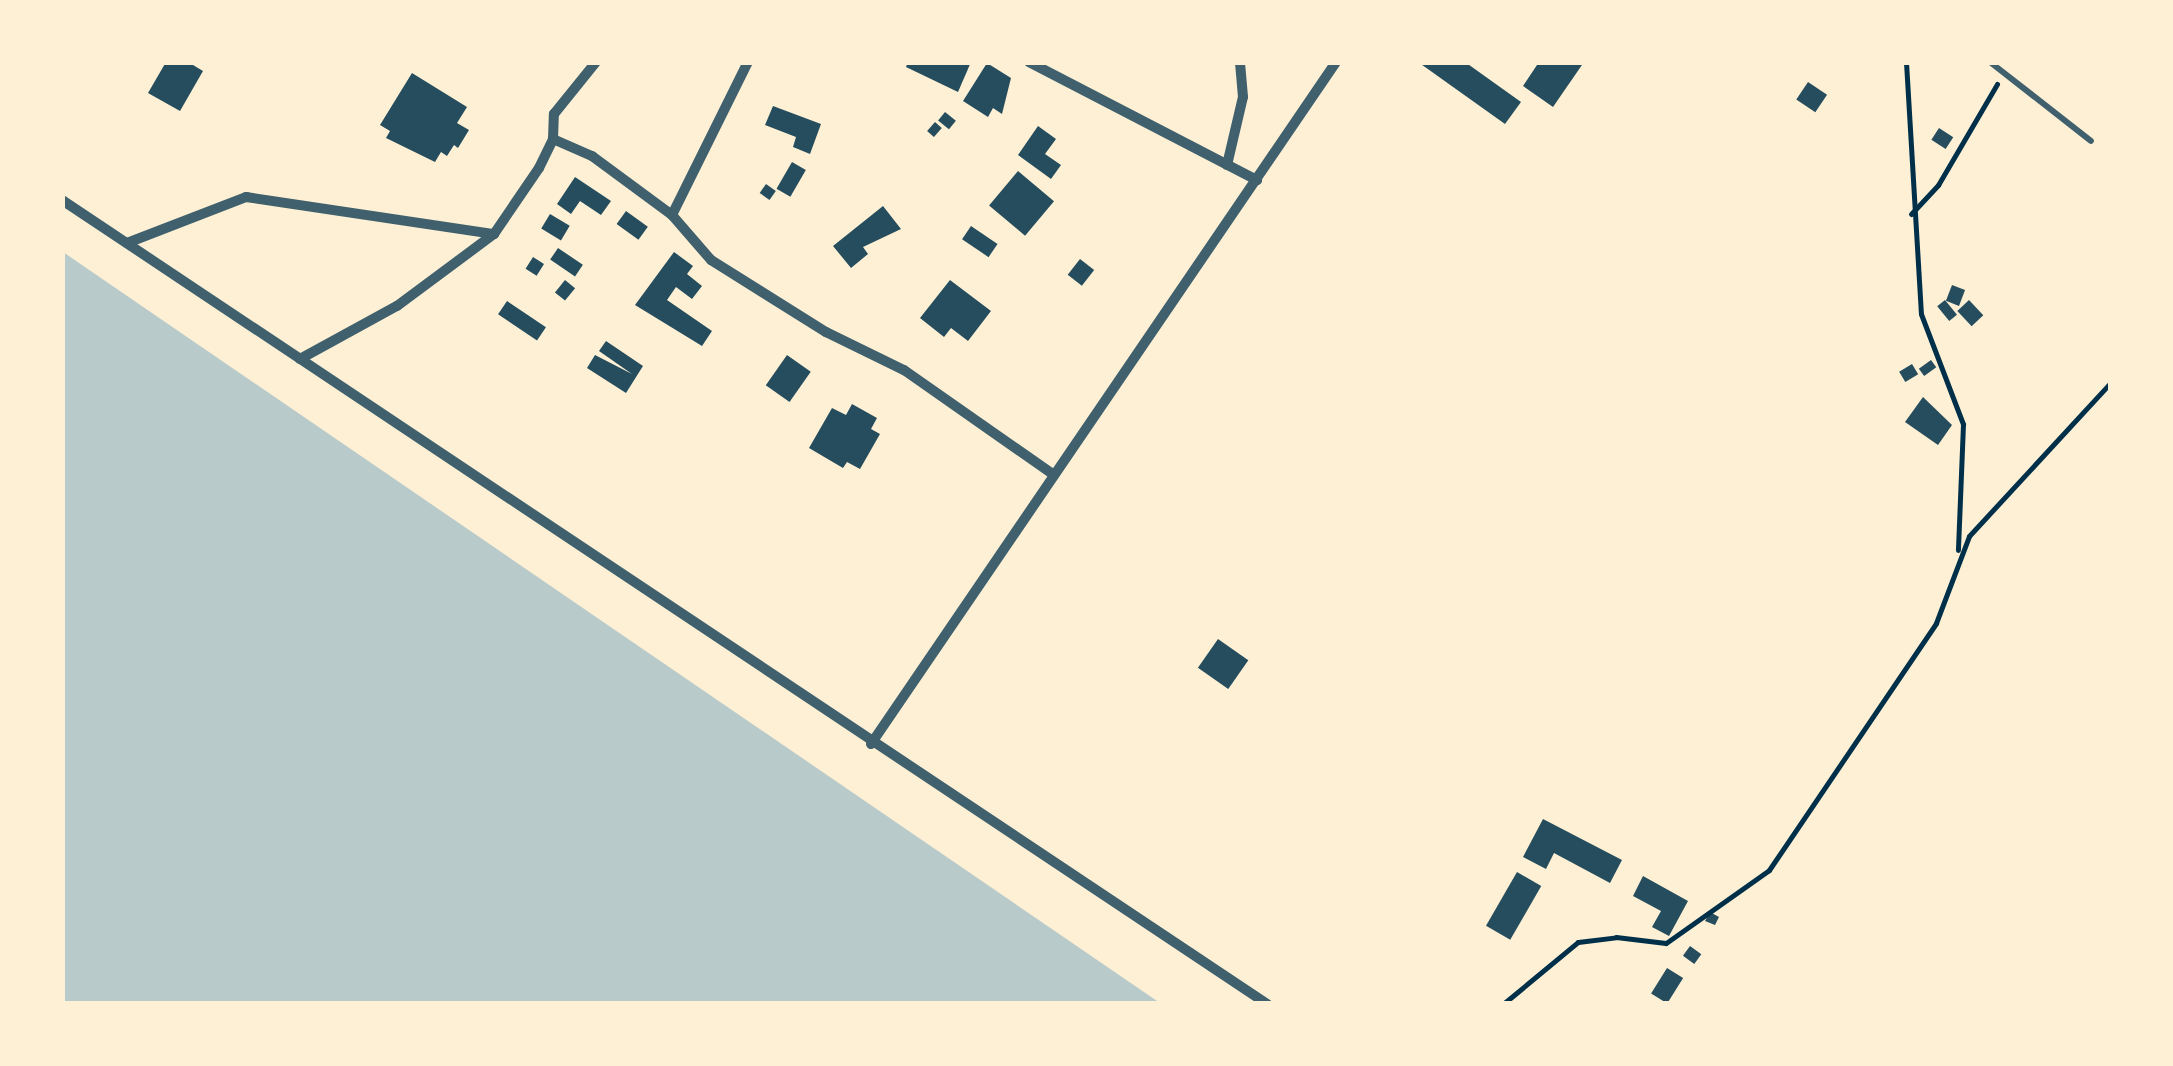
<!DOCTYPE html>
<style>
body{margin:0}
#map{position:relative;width:2173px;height:1066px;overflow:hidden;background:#fdf0d5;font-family:"Noto Sans",sans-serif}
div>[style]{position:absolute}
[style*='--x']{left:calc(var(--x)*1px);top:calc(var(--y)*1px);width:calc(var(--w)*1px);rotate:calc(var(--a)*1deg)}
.green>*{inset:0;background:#b9caca}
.building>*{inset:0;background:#264d5e;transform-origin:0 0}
.path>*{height:5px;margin:-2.5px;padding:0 2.5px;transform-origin:2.5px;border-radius:2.5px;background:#003049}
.service>*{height:6px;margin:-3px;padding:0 3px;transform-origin:3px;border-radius:3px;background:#3f606c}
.minor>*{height:10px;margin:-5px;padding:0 5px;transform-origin:5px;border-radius:5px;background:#3f606c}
span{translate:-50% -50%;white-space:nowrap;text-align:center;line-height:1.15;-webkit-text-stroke:9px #fdf0d5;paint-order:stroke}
.frame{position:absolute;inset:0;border:65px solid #fdf0d5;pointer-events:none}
</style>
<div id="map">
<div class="green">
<div style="clip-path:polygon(63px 252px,1160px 1003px,63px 1003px)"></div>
</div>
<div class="building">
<div style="clip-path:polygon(166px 62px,188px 62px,203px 71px,180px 111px,148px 93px)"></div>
<div style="clip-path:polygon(908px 62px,971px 62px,958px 92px,906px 67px)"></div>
<div style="clip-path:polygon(1418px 62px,1465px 62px,1521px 102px,1505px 124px)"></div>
<div style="clip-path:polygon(1539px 62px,1584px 62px,1553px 107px,1523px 86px)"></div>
<div style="clip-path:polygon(987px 63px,1011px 78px,1002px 114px,993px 108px,988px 117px,963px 101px)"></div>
<div style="clip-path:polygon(412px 73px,467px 107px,457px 123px,469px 130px,458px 148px,454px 145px,447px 156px,441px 152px,435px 162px,386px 138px,390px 131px,380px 125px)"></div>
<div style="left:1808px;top:82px;width:23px;height:21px;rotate:34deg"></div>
<div style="clip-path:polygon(773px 106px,821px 124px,810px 154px,793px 147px,796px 137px,765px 125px)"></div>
<div style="left:945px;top:112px;width:14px;height:11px;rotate:39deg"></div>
<div style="left:935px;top:122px;width:9px;height:12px;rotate:41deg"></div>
<div style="clip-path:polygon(1038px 126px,1056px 139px,1045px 154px,1061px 165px,1051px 179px,1018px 155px)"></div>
<div style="left:1939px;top:128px;width:17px;height:14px;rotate:33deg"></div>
<div style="left:792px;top:162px;width:16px;height:31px;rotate:30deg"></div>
<div style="left:1018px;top:171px;width:47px;height:45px;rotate:40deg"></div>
<div style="clip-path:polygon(575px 177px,611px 201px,601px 215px,580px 201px,571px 214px,557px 204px)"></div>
<div style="left:766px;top:184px;width:12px;height:11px;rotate:35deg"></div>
<div style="clip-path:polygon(883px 206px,901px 229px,863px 247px,868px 254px,851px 268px,833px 246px)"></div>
<div style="left:626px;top:211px;width:27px;height:16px;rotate:36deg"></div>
<div style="left:550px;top:214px;width:23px;height:17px;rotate:31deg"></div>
<div style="left:971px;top:226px;width:32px;height:16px;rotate:34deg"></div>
<div style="left:558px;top:248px;width:30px;height:14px;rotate:34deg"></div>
<div style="clip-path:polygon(674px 252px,693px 266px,687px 274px,702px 286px,692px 299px,676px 287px,667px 300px,712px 331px,702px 346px,635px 305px)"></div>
<div style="left:533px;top:257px;width:13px;height:14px;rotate:32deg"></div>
<div style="left:1080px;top:259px;width:18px;height:20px;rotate:38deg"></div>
<div style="left:565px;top:280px;width:13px;height:16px;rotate:39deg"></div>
<div style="clip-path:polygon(950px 280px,991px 311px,968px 341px,951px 328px,944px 337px,920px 318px)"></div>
<div style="left:1952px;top:285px;width:14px;height:17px;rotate:21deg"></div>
<div style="left:1945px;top:300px;width:19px;height:10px;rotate:51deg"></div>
<div style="left:1969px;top:300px;width:21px;height:16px;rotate:47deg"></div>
<div style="left:507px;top:301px;width:47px;height:16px;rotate:34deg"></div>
<div style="clip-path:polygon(606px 341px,643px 366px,626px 393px,587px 368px,595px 355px,632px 374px,599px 351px)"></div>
<div style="left:787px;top:355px;width:29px;height:37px;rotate:35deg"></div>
<div style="left:1931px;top:360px;width:9px;height:15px;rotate:54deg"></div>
<div style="left:1912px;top:364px;width:12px;height:15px;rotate:59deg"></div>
<div style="clip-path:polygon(1923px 397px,1952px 425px,1938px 445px,1905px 422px)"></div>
<div style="clip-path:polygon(852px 404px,877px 418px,871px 429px,880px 434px,860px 469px,847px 462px,843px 468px,809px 448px,832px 408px,846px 415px)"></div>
<div style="left:1218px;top:639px;width:37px;height:35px;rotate:35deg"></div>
<div style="clip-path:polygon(1543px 819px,1622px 860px,1610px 883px,1554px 853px,1546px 869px,1523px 857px)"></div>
<div style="left:1517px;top:872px;width:28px;height:62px;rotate:30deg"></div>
<div style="clip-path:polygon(1643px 876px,1688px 901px,1669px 936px,1652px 927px,1661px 911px,1633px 896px)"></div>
<div style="clip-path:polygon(1710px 912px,1719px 917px,1715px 925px,1705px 921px)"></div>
<div style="left:1690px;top:946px;width:14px;height:12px;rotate:36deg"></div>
<div style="left:1667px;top:968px;width:19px;height:30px;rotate:32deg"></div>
</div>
<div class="path">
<div style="--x:1906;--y:62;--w:252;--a:86.6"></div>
<div style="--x:1921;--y:314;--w:118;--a:69.1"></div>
<div style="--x:1963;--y:424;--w:126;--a:92.3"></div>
<div style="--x:1911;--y:214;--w:40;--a:-47"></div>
<div style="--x:1938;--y:185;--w:117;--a:-59.7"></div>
<div style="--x:1503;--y:1004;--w:97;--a:-39.6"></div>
<div style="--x:1578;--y:942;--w:38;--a:-7"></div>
<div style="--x:1616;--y:937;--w:50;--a:6.8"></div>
<div style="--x:1666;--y:943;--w:126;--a:-35.3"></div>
<div style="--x:1769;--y:870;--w:298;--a:-55.9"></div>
<div style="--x:1936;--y:623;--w:93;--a:-69.2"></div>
<div style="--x:1969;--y:536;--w:208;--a:-47.3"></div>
</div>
<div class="service">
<div style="--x:1990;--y:62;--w:128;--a:38"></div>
</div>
<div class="minor">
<div style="--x:1029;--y:62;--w:257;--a:27.4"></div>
<div style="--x:553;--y:139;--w:43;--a:23.6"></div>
<div style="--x:592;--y:156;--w:99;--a:36.4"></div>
<div style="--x:672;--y:215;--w:60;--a:49.1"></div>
<div style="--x:711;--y:260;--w:136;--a:32.1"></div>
<div style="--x:826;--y:332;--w:87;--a:26"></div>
<div style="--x:904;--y:370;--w:183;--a:35"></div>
<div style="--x:1227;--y:165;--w:70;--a:-76.8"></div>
<div style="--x:1243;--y:97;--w:35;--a:-95"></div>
<div style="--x:62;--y:200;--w:1449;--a:33.71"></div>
<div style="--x:672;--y:215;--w:171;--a:-63.6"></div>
<div style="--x:127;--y:243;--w:128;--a:-21.1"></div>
<div style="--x:246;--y:197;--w:251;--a:8.5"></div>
<div style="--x:300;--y:359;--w:111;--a:-28.7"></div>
<div style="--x:397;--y:306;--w:121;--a:-36.6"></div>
<div style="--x:494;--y:234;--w:80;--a:-55.7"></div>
<div style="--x:539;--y:168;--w:32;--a:-64"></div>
<div style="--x:553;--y:139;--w:25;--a:-88"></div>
<div style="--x:554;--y:114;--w:67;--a:-51.1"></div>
<div style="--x:871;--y:744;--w:825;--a:-55.71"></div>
</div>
<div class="frame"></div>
</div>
